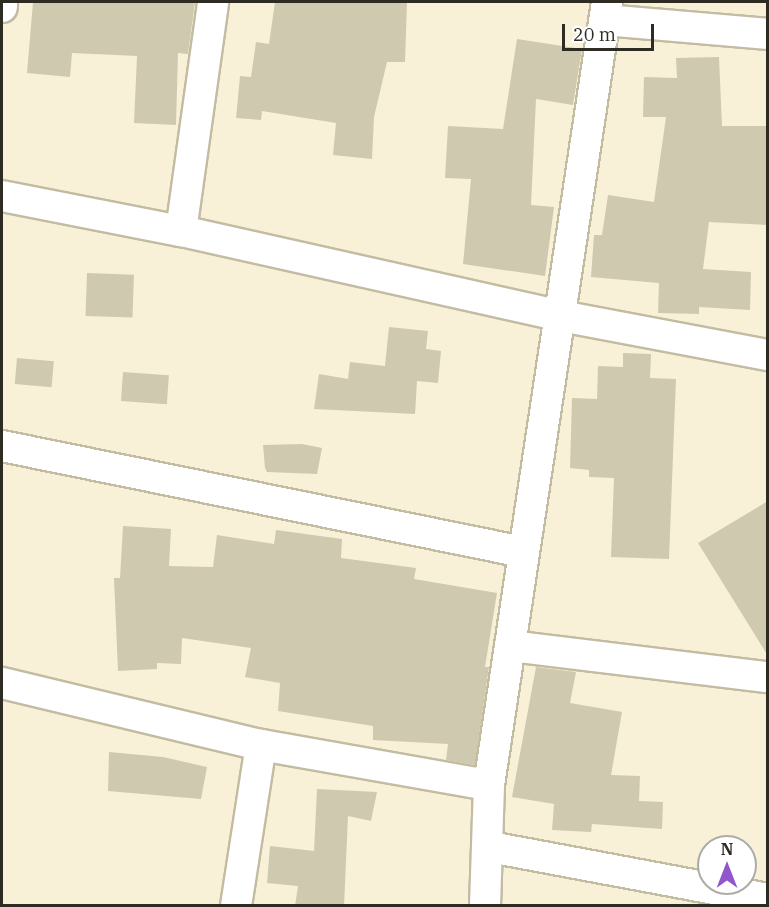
<!DOCTYPE html>
<style>
body{margin:0}
#map{position:relative;width:769px;height:907px;overflow:hidden;background:#f8f1d7;font-family:"IBM Plex Serif",serif}
div>[style]{position:absolute}
[style*='--x']{left:calc(var(--x)*1px);top:calc(var(--y)*1px);width:calc(var(--w)*1px);rotate:calc(var(--a)*1deg)}
.building>*{inset:0;background:#cfc9b0;transform-origin:0 0}
.roads{filter:drop-shadow(2px 0 #c2bca3) drop-shadow(-2px 0 #c2bca3) drop-shadow(0 2px #c2bca3) drop-shadow(0 -2px #c2bca3)}
.minor>*{height:30px;margin:-15px;padding:0 15px;transform-origin:15px;border-radius:15px;background:#fff}
span{translate:-50% -50%;white-space:nowrap;text-align:center;line-height:1.15;-webkit-text-stroke:4.5px #fff;paint-order:stroke}
.frame{position:absolute;inset:0;border:3px solid #2e2c22;pointer-events:none}
.north{position:absolute;left:697px;top:835px;width:60px;height:60px;box-sizing:border-box;background:#fff;border:2px solid #ababa7;border-radius:50%;rotate:0deg;font-size:16px;font-weight:700;line-height:24px;text-align:center;color:#2e2c22}
.north::after{content:'';display:block;margin:auto;width:21px;height:27px;background:#9256cd;clip-path:polygon(50% 0,100% 100%,50% 72%,0 100%)}
.scale{position:absolute;left:562px;top:24px;width:92px;height:27px;box-sizing:border-box;border:3px solid #2e2c22;border-top:0;padding-left:8px;font-size:18px;line-height:21px;white-space:nowrap;color:#2e2c22;-webkit-text-stroke:4px #fff;paint-order:stroke}
</style>
<div id="map">
<div class="building">
<div style="clip-path:polygon(33px 2px,195px 2px,188px 54px,178px 53px,176px 125px,134px 123px,137px 56px,72px 53px,70px 77px,27px 73px)"></div>
<div style="clip-path:polygon(275px 2px,407px 2px,405px 62px,387px 62px,374px 117px,372px 159px,333px 155px,336px 123px,262px 111px,261px 120px,236px 118px,240px 76px,251px 77px,256px 42px,269px 44px)"></div>
<div style="clip-path:polygon(517px 39px,582px 49px,573px 105px,536px 99px,531px 205px,554px 207px,545px 276px,463px 264px,471px 179px,445px 178px,448px 126px,503px 129px)"></div>
<div style="clip-path:polygon(719px 57px,722px 126px,768px 126px,768px 225px,709px 222px,703px 269px,751px 272px,750px 310px,699px 307px,699px 314px,658px 313px,659px 283px,591px 277px,594px 235px,602px 235px,608px 195px,654px 202px,666px 117px,643px 117px,644px 77px,677px 78px,676px 58px)"></div>
<div style="left:87px;top:273px;width:47px;height:43px;rotate:2deg"></div>
<div style="clip-path:polygon(389px 327px,428px 331px,426px 349px,441px 351px,438px 383px,417px 381px,415px 414px,314px 409px,319px 374px,348px 379px,350px 362px,385px 366px)"></div>
<div style="clip-path:polygon(623px 353px,651px 354px,650px 378px,676px 379px,669px 559px,611px 557px,614px 478px,589px 477px,589px 470px,570px 468px,572px 398px,597px 399px,598px 366px,623px 367px)"></div>
<div style="left:17px;top:358px;width:37px;height:26px;rotate:5deg"></div>
<div style="left:123px;top:372px;width:46px;height:29px;rotate:4deg"></div>
<div style="clip-path:polygon(302px 444px,322px 448px,317px 474px,267px 472px,265px 468px,263px 445px)"></div>
<div style="clip-path:polygon(768px 501px,768px 656px,698px 543px)"></div>
<div style="clip-path:polygon(123px 526px,171px 529px,169px 566px,213px 567px,217px 535px,274px 544px,276px 530px,342px 539px,341px 558px,416px 568px,414px 579px,497px 593px,485px 667px,489px 667px,475px 765px,446px 760px,448px 744px,373px 740px,373px 726px,278px 711px,280px 683px,245px 677px,251px 648px,182px 638px,181px 664px,157px 663px,157px 669px,118px 671px,114px 578px,120px 578px)"></div>
<div style="clip-path:polygon(536px 667px,576px 672px,570px 703px,622px 712px,611px 775px,640px 776px,639px 801px,663px 802px,662px 829px,592px 824px,591px 832px,552px 830px,554px 804px,512px 797px)"></div>
<div style="clip-path:polygon(109px 752px,163px 757px,207px 767px,201px 799px,108px 791px)"></div>
<div style="clip-path:polygon(317px 789px,377px 792px,371px 821px,348px 816px,344px 906px,295px 906px,298px 886px,267px 883px,270px 846px,314px 851px)"></div>
</div>
<div class="roads">
<div class="minor">
<div style="--x:2;--y:7;--w:5;--a:-90"></div>
<div style="--x:605;--y:20;--w:164;--a:4.9"></div>
<div style="--x:2;--y:196;--w:182;--a:11.1"></div>
<div style="--x:181;--y:231;--w:389;--a:12.6"></div>
<div style="--x:561;--y:316;--w:211;--a:10.7"></div>
<div style="--x:181;--y:231;--w:231;--a:-82"></div>
<div style="--x:2;--y:446;--w:532;--a:11.5"></div>
<div style="--x:510;--y:646;--w:260;--a:6.9"></div>
<div style="--x:2;--y:683;--w:266;--a:13.5"></div>
<div style="--x:261;--y:745;--w:231;--a:10"></div>
<div style="--x:490;--y:847;--w:283;--a:10.6"></div>
<div style="--x:236;--y:906;--w:163;--a:-81.2"></div>
<div style="--x:485;--y:906;--w:121;--a:-88.1"></div>
<div style="--x:489;--y:785;--w:792;--a:-81.43"></div>
</div>
</div>
<div class="frame"></div>
<div class="north">N</div>
<div class="scale">20 m</div>
</div>
